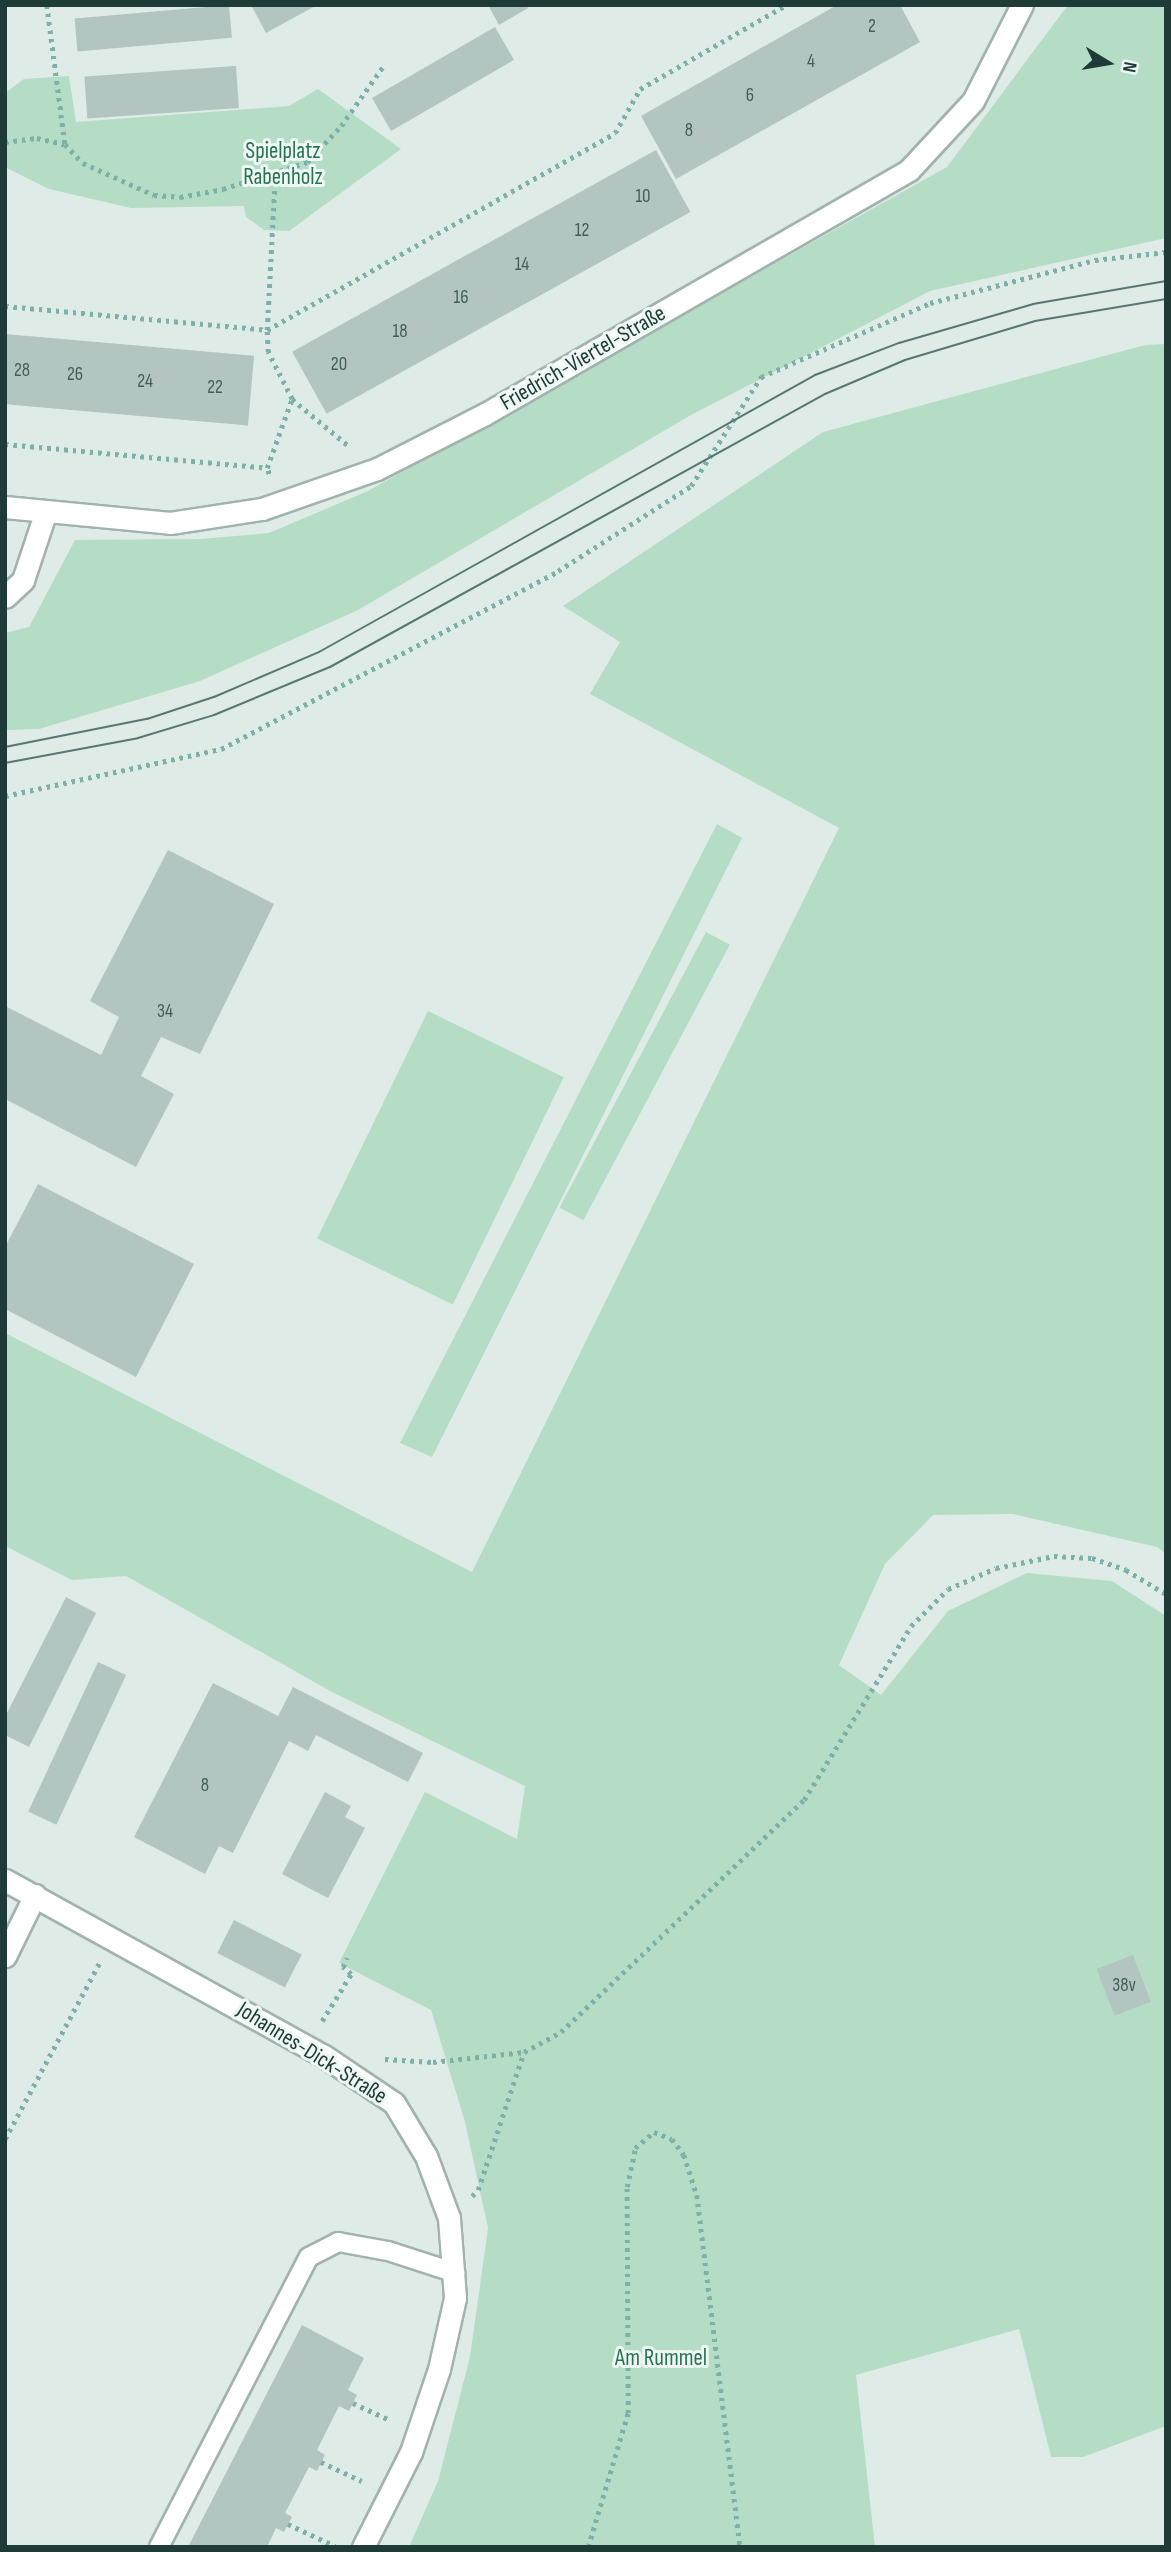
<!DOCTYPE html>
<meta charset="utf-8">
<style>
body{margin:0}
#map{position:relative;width:1171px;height:2552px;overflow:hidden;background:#deebe7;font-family:"Sofia Sans Condensed",sans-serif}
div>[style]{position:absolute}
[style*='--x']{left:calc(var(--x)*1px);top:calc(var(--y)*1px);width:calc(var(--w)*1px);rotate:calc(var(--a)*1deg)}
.green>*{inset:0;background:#b5ddc6;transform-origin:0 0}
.building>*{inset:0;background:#b3c5c0;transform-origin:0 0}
.path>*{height:4.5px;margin-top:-2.25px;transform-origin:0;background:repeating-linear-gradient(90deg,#7cb0a8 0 3.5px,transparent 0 8.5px)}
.roads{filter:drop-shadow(2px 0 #a1b3af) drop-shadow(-2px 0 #a1b3af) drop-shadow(0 2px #a1b3af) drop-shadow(0 -2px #a1b3af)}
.service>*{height:18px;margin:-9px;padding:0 9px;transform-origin:9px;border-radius:9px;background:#fff}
.minor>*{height:21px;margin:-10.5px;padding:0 10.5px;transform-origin:10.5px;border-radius:10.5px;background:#fff}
.tram>*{height:2px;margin:-1px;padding:0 1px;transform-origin:1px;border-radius:1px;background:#587773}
span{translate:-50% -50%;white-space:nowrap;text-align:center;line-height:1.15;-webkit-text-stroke:6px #eef7f4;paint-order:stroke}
.number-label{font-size:19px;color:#435e5a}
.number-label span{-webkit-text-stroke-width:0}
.park-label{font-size:23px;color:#277450}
.street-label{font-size:23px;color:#1e3b38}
.frame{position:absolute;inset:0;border:7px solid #1e3b38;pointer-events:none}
.north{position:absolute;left:1073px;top:28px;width:70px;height:70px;-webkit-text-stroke:5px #eef7f4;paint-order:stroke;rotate:101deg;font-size:19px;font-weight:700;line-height:28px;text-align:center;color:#1e3b38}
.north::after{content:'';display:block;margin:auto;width:24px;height:32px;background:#1e3b38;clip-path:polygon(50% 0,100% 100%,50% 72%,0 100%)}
</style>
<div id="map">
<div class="green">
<div style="clip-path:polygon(1068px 5px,1166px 5px,1166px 238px,930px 291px,691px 415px,358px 610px,200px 681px,39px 729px,5px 730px,5px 633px,29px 627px,75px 540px,201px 539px,269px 533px,368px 491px,947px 167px)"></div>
<div style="clip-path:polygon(69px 76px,76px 122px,289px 106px,318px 89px,401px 149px,289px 231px,264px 230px,246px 217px,244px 206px,131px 208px,49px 189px,5px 167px,5px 93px,24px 79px)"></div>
<div style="clip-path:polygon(1166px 344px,1166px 1554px,1157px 1547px,1013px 1514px,933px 1515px,885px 1564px,839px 1665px,881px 1695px,948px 1611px,1027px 1573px,1112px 1581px,1166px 1616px,1166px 2426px,1083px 2457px,1051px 2457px,1019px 2329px,856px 2375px,875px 2547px,409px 2547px,438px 2481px,470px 2357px,488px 2228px,465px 2122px,431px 2010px,339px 1963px,425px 1792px,517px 1839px,525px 1786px,332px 1692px,126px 1576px,72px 1580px,5px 1546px,5px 1333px,472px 1572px,839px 828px,590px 694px,620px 642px,563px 606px,823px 432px,1145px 345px)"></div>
<div style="clip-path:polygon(717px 824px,742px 838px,432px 1457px,400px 1443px)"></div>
<div style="left:706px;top:932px;width:27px;height:312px;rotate:28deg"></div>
<div style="left:428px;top:1011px;width:151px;height:253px;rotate:26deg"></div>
</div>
<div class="building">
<div style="left:229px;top:5px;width:33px;height:155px;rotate:85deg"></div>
<div style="clip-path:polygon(251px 5px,317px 5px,266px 33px)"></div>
<div style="clip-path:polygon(488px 5px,526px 5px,528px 8px,499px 25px)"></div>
<div style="clip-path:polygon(837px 5px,900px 5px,920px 42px,676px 179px,641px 116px)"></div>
<div style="left:495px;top:27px;width:38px;height:142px;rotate:60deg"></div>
<div style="left:236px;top:66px;width:42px;height:152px;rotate:86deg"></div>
<div style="left:656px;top:150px;width:71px;height:416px;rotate:61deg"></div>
<div style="left:5px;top:334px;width:250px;height:70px;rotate:5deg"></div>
<div style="clip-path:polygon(168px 850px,274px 904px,200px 1054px,161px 1037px,141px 1076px,174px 1094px,136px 1167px,5px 1099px,5px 1006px,101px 1055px,119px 1017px,90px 1001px)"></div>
<div style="clip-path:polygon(38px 1184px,194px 1264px,136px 1377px,5px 1309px,5px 1247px)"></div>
<div style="clip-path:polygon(66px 1597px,96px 1613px,29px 1747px,5px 1735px,5px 1717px)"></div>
<div style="left:98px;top:1662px;width:31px;height:165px;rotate:25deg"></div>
<div style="clip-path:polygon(213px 1683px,278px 1716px,293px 1687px,423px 1753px,408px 1782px,316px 1735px,308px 1751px,289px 1741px,233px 1853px,219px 1846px,205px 1874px,134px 1837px)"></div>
<div style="clip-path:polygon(325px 1792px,351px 1806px,345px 1817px,365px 1828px,328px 1898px,282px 1874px)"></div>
<div style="left:234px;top:1920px;width:76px;height:37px;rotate:27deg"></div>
<div style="left:1133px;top:1955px;width:50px;height:39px;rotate:69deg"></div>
<div style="clip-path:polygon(302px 2325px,364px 2358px,348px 2390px,357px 2395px,349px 2411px,339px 2406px,317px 2450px,325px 2455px,317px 2471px,309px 2467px,285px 2513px,292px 2517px,284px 2532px,276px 2528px,267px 2547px,188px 2547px)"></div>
</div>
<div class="path">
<div style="--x:47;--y:5;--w:140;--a:82.6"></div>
<div style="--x:65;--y:144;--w:26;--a:47"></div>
<div style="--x:83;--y:163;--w:78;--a:24.3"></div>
<div style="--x:154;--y:195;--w:26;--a:4"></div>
<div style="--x:180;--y:197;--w:44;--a:-10.5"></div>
<div style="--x:223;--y:189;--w:88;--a:-17.8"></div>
<div style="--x:307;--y:162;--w:50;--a:-46.6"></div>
<div style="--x:341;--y:126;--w:75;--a:-54.8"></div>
<div style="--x:5;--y:142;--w:32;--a:-7"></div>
<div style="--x:37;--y:138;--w:28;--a:13"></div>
<div style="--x:5;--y:306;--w:263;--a:5.2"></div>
<div style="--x:267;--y:330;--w:400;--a:-29.5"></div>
<div style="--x:615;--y:133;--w:51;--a:-60.4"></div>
<div style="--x:640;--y:89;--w:168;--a:-29.9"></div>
<div style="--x:292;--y:399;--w:75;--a:39.6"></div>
<div style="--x:5;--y:444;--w:263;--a:5.2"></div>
<div style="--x:269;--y:474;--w:6;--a:-108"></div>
<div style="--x:267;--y:468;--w:73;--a:-70.1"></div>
<div style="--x:292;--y:399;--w:53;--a:-117.1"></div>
<div style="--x:268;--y:352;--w:22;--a:-93"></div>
<div style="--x:267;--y:330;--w:155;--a:-87"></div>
<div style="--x:5;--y:796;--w:221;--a:-12.3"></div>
<div style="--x:221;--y:749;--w:381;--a:-27.8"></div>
<div style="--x:558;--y:571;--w:158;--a:-32.6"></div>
<div style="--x:691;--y:486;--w:130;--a:-57.3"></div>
<div style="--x:761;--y:377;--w:184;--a:-23.6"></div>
<div style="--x:930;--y:303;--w:171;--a:-14.6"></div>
<div style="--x:1095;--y:260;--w:71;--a:-6.4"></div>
<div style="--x:322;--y:2021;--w:55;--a:-58.3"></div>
<div style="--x:351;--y:1974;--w:11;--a:-139"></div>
<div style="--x:343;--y:1967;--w:10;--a:-66"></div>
<div style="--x:385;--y:2059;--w:48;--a:3.6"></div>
<div style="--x:433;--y:2062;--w:92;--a:-6.3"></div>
<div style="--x:5;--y:2139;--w:199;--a:-61.8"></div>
<div style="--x:472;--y:2196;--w:8;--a:-45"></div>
<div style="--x:478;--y:2190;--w:145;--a:-71.6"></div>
<div style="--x:524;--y:2052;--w:42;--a:-28.4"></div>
<div style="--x:561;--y:2032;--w:336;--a:-43.7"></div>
<div style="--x:804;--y:1800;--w:204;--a:-58.4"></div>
<div style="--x:911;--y:1626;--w:52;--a:-45"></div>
<div style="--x:948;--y:1589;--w:52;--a:-23.6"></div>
<div style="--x:996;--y:1568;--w:59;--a:-11.7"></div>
<div style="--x:1054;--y:1556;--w:38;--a:3"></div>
<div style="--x:1092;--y:1558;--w:36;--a:19"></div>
<div style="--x:1126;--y:1570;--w:47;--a:31"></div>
<div style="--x:353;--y:2403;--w:41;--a:24.7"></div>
<div style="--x:321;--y:2462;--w:45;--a:24.9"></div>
<div style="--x:288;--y:2524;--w:52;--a:25.1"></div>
<div style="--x:588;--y:2547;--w:140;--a:-73.4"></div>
<div style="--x:628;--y:2413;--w:226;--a:-90.3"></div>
<div style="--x:627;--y:2187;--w:40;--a:-78"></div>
<div style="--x:635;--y:2148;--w:25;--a:-40"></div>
<div style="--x:654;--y:2132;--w:19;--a:21"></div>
<div style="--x:672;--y:2139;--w:20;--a:53"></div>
<div style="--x:684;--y:2155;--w:42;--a:72"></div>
<div style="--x:697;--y:2195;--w:355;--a:83"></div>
</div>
<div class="roads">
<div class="service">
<div style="--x:159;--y:2547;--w:326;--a:-62.7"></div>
<div style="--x:309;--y:2257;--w:33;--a:-27"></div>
<div style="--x:338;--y:2242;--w:51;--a:10.2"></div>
<div style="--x:388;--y:2251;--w:71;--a:17.9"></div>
</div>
<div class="minor">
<div style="--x:5;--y:507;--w:166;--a:5.5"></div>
<div style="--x:170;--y:523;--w:93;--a:-8.7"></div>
<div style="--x:262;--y:509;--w:122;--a:-19.2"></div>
<div style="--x:377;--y:469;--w:121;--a:-27"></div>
<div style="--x:485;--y:414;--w:489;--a:-29.9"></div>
<div style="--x:909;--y:170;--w:94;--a:-47.2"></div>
<div style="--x:973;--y:101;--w:108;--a:-63"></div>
<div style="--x:5;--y:597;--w:25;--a:-43"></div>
<div style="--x:23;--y:580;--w:70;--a:-71.6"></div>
<div style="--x:5;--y:1880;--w:364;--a:28.9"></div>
<div style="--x:324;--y:2056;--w:84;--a:33.9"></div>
<div style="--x:394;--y:2103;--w:62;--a:58.9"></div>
<div style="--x:426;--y:2156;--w:66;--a:69.6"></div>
<div style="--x:449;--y:2218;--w:80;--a:85.7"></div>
<div style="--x:455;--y:2298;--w:73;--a:102.7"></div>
<div style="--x:439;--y:2369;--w:88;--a:108.6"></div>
<div style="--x:411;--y:2452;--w:106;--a:116.8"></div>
<div style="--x:5;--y:1956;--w:68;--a:-63.8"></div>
</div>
</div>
<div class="tram">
<div style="--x:5;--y:747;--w:145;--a:-11.2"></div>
<div style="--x:147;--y:719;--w:71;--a:-18.2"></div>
<div style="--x:214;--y:697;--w:114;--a:-23.2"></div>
<div style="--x:319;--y:652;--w:568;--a:-29.18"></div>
<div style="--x:815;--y:375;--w:90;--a:-20.9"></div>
<div style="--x:899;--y:343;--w:140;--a:-16.2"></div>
<div style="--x:1033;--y:304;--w:135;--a:-9.8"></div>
<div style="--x:5;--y:763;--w:135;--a:-10.6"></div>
<div style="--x:138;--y:738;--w:79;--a:-16.8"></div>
<div style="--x:214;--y:715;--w:126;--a:-22.5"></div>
<div style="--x:330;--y:667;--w:565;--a:-28.88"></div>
<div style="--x:825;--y:394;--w:87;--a:-23"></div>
<div style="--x:905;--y:360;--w:136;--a:-16.7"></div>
<div style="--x:1035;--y:321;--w:133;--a:-9.5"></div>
</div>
<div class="number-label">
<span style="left:872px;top:27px">2</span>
<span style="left:811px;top:62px">4</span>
<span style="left:750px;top:96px">6</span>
<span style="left:689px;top:131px">8</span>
<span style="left:643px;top:197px">10</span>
<span style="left:582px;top:231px">12</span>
<span style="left:522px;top:265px">14</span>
<span style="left:461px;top:298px">16</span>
<span style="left:400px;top:332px">18</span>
<span style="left:339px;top:365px">20</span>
<span style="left:22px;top:371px">28</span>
<span style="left:75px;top:375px">26</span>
<span style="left:145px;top:382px">24</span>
<span style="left:215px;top:388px">22</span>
<span style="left:165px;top:1012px">34</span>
<span style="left:205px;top:1786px">8</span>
<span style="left:1124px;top:1986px">38v</span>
</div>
<div class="park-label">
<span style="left:283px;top:164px">Spielplatz<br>Rabenholz</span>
<span style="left:661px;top:2358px">Am Rummel</span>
</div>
<div class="street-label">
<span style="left:583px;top:358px;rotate:-30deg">Friedrich-Viertel-Straße</span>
<span style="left:312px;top:2053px;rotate:32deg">Johannes-Dick-Straße</span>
</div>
<div class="frame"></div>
<div class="north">N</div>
</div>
